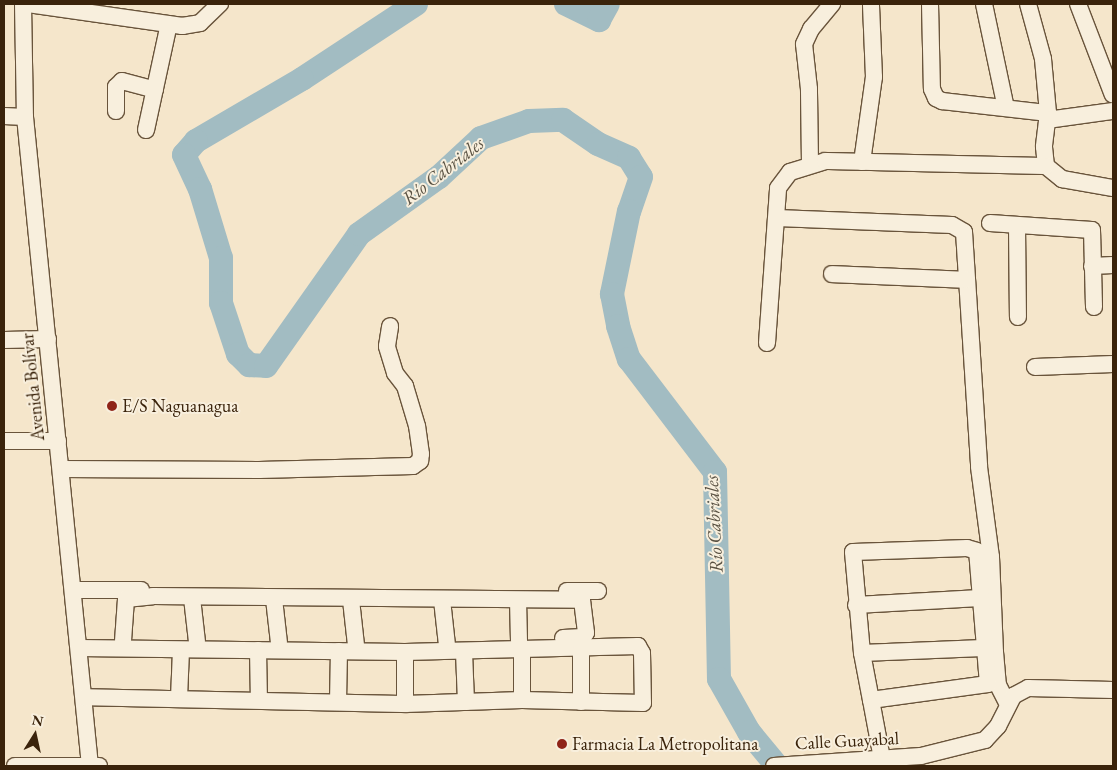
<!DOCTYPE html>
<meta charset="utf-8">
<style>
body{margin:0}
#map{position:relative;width:1117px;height:770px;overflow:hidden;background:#f5e6cb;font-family:"EB Garamond",serif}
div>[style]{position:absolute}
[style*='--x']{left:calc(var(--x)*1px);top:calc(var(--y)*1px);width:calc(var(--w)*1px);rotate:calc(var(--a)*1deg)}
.river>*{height:24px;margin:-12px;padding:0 12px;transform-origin:12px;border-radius:12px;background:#a2bcc2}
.roads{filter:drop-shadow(1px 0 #69543b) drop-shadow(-1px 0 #69543b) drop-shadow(0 1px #69543b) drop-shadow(0 -1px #69543b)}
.minor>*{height:16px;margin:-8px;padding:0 8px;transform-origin:8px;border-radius:8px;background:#f8efdd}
.dots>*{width:14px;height:14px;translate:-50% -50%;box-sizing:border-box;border:2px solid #f8efdd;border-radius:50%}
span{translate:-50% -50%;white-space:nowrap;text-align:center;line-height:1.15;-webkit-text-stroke:4px #f8efdd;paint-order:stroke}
.street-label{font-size:18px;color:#3a230b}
.poi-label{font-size:18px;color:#3a230b}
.left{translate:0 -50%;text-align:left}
.water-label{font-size:19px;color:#595142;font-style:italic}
.frame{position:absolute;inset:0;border:5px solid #3a230b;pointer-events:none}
.north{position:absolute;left:10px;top:710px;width:50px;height:50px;-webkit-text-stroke:4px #f8efdd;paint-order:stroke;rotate:10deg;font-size:14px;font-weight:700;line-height:20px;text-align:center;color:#3a230b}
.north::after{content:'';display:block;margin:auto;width:18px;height:22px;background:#3a230b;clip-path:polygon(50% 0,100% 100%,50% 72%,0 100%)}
</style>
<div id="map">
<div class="river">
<div style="--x:416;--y:4;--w:136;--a:146.7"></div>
<div style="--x:302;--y:79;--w:123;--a:149.7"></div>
<div style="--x:196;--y:141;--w:18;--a:131"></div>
<div style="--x:184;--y:155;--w:38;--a:65"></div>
<div style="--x:200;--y:189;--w:72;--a:73.1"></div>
<div style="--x:221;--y:258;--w:45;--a:90"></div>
<div style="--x:221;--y:303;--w:54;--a:71.6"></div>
<div style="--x:238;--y:354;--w:16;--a:45"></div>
<div style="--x:249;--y:365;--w:17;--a:3"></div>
<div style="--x:266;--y:366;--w:161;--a:-54.8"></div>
<div style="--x:359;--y:234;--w:98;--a:-35.5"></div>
<div style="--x:439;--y:177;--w:57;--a:-42.9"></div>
<div style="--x:481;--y:138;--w:51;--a:-19.5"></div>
<div style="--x:529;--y:121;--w:34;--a:-2"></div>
<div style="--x:563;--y:120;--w:42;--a:34.4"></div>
<div style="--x:598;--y:144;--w:34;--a:24"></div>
<div style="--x:629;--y:158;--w:22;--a:58"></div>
<div style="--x:641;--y:177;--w:36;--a:109"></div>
<div style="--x:629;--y:211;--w:85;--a:101.6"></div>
<div style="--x:612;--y:294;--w:33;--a:79"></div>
<div style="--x:618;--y:326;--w:35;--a:72"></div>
<div style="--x:629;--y:359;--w:142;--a:52.7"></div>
<div style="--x:715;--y:472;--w:207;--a:88.9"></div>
<div style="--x:719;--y:679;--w:61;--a:60.5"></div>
<div style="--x:749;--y:732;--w:44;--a:50.5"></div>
<div style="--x:566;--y:4;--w:37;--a:26"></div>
<div style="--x:599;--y:20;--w:18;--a:-61"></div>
</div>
<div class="roads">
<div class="minor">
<div style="--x:23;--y:4;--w:113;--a:89"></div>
<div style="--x:25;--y:117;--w:652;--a:84.28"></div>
<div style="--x:28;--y:4;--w:156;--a:8.1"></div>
<div style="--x:182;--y:26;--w:18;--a:-9"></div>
<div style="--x:200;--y:23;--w:28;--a:-44"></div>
<div style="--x:930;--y:4;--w:85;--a:88.7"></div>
<div style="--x:932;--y:89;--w:10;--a:66"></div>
<div style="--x:936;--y:98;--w:7;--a:27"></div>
<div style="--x:942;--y:101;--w:107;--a:6.5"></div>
<div style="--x:984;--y:4;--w:106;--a:78.1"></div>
<div style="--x:1028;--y:4;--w:57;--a:74.7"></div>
<div style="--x:1043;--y:59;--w:54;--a:84.7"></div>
<div style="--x:1048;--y:113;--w:34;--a:97"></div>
<div style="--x:1044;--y:147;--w:19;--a:84"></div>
<div style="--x:1046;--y:166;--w:21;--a:39"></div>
<div style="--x:1062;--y:179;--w:52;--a:10"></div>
<div style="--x:1078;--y:4;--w:97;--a:69"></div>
<div style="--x:116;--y:111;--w:24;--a:-90"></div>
<div style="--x:116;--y:87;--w:8;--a:-45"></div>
<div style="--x:122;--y:81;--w:34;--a:15"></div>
<div style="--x:4;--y:116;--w:21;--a:3"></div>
<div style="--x:1047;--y:120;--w:67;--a:-7.8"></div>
<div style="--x:146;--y:130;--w:108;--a:-77.8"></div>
<div style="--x:862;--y:162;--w:86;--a:-82"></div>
<div style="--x:874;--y:77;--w:73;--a:-92.4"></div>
<div style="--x:810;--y:164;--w:75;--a:-90.8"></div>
<div style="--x:809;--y:89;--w:45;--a:-96.3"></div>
<div style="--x:804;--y:44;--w:17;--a:-65"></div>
<div style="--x:811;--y:29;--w:33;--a:-50"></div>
<div style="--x:777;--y:218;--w:175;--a:2.3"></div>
<div style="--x:952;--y:225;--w:14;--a:30"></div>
<div style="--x:964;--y:232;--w:235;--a:86.3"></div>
<div style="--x:979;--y:467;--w:91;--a:82.4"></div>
<div style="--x:991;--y:557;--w:95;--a:87.6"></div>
<div style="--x:995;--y:652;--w:33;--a:85"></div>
<div style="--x:998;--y:685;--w:22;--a:63"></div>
<div style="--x:990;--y:223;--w:102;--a:3.9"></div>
<div style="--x:1092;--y:230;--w:77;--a:88.5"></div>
<div style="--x:1017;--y:226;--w:91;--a:89.4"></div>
<div style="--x:1092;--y:266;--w:21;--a:-3"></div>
<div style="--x:832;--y:274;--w:135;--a:2.5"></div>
<div style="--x:4;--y:340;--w:44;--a:-1.3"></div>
<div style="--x:767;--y:343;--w:155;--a:-85.9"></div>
<div style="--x:778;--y:188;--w:20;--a:-53"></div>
<div style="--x:790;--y:172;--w:37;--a:-17"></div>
<div style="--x:825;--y:161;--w:221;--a:1.3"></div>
<div style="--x:1035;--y:367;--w:78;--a:-2.2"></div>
<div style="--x:4;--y:441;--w:54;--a:0"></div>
<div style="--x:61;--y:469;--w:198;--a:0.3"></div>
<div style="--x:259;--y:470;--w:154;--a:-1.5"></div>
<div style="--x:413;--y:466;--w:9;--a:-36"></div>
<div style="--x:420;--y:461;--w:7;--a:-82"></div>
<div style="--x:421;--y:454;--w:28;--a:-98"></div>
<div style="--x:417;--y:426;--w:42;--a:-106.7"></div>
<div style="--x:405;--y:386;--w:16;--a:-128"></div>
<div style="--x:395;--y:373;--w:28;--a:-107"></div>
<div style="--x:387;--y:346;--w:20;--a:-81"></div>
<div style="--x:74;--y:590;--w:67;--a:0"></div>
<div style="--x:567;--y:591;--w:31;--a:0"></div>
<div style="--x:192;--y:598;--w:44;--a:83.5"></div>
<div style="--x:274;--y:599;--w:44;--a:83.5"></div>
<div style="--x:351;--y:600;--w:45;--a:83.7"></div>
<div style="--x:442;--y:600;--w:45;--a:83.7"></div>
<div style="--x:518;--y:600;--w:41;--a:88.6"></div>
<div style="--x:856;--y:605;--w:124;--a:-3.2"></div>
<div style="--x:123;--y:641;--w:42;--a:-85.9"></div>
<div style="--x:126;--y:599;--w:27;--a:-6"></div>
<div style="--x:153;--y:596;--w:429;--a:0.5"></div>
<div style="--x:582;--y:600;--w:33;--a:83"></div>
<div style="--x:586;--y:633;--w:5;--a:127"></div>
<div style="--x:583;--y:637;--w:20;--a:177"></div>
<div style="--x:79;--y:648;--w:326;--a:0.7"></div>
<div style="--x:405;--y:652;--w:233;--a:-1.5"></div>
<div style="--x:638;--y:646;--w:8;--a:60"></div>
<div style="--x:642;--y:653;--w:50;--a:88.9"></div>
<div style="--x:643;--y:703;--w:121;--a:-178.6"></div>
<div style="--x:522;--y:700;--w:117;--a:178"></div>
<div style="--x:405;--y:704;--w:321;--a:-178.8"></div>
<div style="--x:522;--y:649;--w:51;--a:90"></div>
<div style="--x:258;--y:650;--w:50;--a:88.9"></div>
<div style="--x:464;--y:652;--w:50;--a:87.7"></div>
<div style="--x:862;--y:653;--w:121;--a:-2.4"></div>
<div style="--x:179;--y:698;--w:48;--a:-87.6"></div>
<div style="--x:871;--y:700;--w:118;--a:-7.8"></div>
<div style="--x:988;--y:684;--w:133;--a:-94.7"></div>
<div style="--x:977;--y:551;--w:10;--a:-163"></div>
<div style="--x:967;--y:548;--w:114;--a:178"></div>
<div style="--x:853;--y:552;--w:101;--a:84.9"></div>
<div style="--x:862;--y:653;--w:48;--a:79.2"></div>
<div style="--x:871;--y:700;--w:60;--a:79.4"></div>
<div style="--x:338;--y:702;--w:51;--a:-88.9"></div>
<div style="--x:581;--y:702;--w:54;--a:-90"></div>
<div style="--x:405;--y:704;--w:52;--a:-90"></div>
<div style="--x:15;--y:766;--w:84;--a:0"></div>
<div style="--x:774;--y:766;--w:147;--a:-3.9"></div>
<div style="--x:921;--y:756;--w:66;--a:-14"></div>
<div style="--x:985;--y:740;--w:19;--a:-47"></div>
<div style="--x:998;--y:726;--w:34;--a:-63"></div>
<div style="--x:1013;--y:696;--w:17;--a:-28"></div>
<div style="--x:1028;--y:688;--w:85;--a:1.3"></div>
</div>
</div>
<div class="dots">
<div style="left:112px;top:406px;background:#8f2418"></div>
<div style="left:562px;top:744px;background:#8f2418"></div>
</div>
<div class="street-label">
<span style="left:33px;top:387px;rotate:-96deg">Avenida Bolívar</span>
<span style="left:847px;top:741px;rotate:-3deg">Calle Guayabal</span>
</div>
<div class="poi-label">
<span class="left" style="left:122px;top:406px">E/S Naguanagua</span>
<span class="left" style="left:572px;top:744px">Farmacia La Metropolitana</span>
</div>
<div class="water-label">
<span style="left:443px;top:171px;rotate:-38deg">Río Cabriales</span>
<span style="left:714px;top:524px;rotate:-93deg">Río Cabriales</span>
</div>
<div class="frame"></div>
<div class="north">N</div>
</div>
